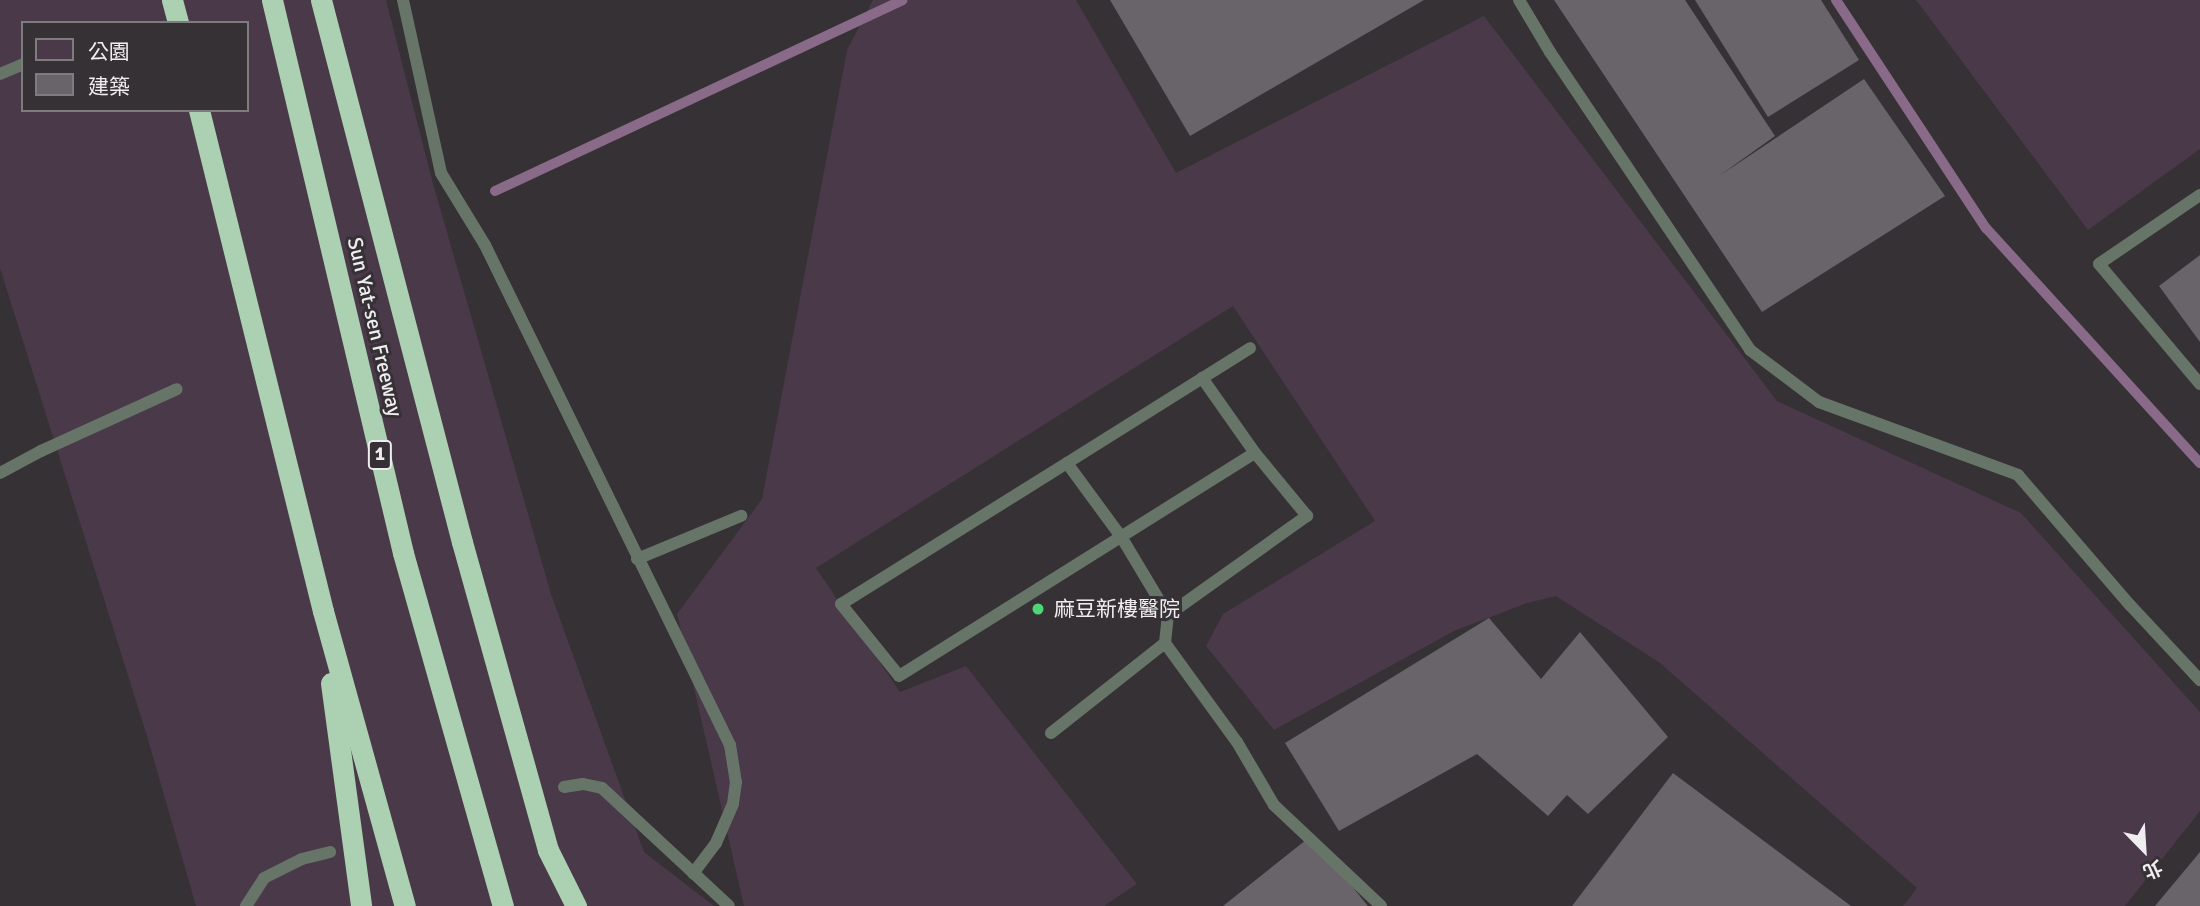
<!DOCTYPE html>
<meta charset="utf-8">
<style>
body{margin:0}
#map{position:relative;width:2200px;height:906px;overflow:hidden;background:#353135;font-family:Signika,"Noto Sans TC",sans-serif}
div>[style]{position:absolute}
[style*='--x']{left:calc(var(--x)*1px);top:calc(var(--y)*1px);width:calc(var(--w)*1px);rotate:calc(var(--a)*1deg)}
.green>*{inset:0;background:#4a3949}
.stream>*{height:10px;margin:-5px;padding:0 5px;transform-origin:5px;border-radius:5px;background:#896a88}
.building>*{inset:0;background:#696469}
.service>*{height:12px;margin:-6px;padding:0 6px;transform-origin:6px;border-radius:6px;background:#667568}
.motorway>*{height:21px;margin:-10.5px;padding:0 10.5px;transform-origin:10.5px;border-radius:10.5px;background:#acd1b2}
.dots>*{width:19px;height:19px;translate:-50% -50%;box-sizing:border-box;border:4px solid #353135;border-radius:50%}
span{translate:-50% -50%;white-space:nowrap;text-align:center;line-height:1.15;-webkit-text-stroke:6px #353135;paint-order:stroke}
.shield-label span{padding:2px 5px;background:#353135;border:2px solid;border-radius:5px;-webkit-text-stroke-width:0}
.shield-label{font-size:19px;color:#efedef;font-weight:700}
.street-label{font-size:21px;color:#efedef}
.poi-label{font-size:21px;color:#efedef}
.left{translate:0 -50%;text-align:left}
.legend{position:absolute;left:21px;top:21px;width:228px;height:91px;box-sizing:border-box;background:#353135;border:2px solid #7f7c7f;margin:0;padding:9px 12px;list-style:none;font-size:21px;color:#efedef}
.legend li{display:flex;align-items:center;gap:14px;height:35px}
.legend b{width:35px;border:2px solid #7f7c7f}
.north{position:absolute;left:2109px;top:815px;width:70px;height:70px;-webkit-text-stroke:5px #353135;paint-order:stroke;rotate:156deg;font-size:19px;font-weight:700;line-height:28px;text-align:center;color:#efedef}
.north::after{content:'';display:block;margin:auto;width:24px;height:32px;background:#efedef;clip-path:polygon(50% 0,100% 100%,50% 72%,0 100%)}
</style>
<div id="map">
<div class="green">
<div style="clip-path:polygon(evenodd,0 0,386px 0,432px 180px,551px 594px,644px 852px,714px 906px,196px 906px,147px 736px,0 268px,0 0,23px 23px,247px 23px,247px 110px,23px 110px,23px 23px)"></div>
<div style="clip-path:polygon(873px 0,1076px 0,1176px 173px,1484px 16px,1777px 401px,2021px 513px,2200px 712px,2200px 811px,2125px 906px,1903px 906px,1917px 888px,1660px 663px,1556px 596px,1527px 603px,1454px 631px,1274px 730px,1206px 646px,1223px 614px,1375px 521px,1233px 306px,816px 568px,900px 692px,966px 666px,1137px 884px,1104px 906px,744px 906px,677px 614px,762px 499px,847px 50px)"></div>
<div style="clip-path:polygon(1916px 0,2200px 0,2200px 149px,2088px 230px)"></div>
</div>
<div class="stream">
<div style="--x:1836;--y:0;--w:273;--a:56.7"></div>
<div style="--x:1986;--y:228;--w:318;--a:47.7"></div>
<div style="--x:495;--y:191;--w:450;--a:-25.1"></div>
</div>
<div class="building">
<div style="clip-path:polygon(1110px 0,1424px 0,1190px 136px)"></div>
<div style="clip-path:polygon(1554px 0,1685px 0,1775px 136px,1719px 176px,1864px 79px,1945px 196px,1762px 312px)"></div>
<div style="clip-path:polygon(1695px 0,1821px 0,1859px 60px,1768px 117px)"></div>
<div style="clip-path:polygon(2200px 255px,2200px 342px,2159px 286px)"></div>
<div style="clip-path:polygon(1489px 618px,1541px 679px,1580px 632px,1668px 737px,1588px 814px,1567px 795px,1548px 816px,1477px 754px,1339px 831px,1285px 743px)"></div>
<div style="clip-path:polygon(1673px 773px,1851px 906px,1572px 906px)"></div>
<div style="clip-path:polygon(1311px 836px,1368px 906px,1223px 906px)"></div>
<div style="clip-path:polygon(2200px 852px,2200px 906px,2155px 906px)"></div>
</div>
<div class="service">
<div style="--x:403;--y:0;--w:177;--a:77.6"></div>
<div style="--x:441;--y:173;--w:84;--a:58.6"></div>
<div style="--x:485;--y:245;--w:557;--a:63.9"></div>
<div style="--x:730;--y:745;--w:37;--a:81"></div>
<div style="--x:736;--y:782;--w:22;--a:98"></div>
<div style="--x:733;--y:804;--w:43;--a:113.6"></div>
<div style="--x:716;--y:843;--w:38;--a:127"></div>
<div style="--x:1519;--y:0;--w:61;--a:59.2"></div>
<div style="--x:1550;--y:52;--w:359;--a:56.1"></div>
<div style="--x:1750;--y:350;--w:86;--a:37"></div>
<div style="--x:1819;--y:402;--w:212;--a:20.1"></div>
<div style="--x:2018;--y:475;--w:172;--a:49.3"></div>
<div style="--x:2130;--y:605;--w:103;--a:47"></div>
<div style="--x:0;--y:74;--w:25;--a:-23"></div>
<div style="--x:2200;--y:195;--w:122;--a:145.7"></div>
<div style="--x:2099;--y:264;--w:157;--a:49.9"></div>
<div style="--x:1067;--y:463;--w:266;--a:148"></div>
<div style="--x:841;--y:604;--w:92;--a:51.1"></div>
<div style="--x:899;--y:676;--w:420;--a:-32.1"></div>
<div style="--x:0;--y:473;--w:47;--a:-28.2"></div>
<div style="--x:41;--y:451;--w:149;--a:-24.5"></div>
<div style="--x:637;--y:559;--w:113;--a:-22.5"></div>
<div style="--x:1168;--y:615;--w:90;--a:-120.9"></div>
<div style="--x:1122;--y:538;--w:93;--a:-126.3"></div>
<div style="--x:1067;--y:463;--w:216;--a:-32.1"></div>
<div style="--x:1165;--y:643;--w:122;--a:54"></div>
<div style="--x:1237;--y:742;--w:73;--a:59.6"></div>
<div style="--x:1274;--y:805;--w:147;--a:43.3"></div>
<div style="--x:1051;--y:733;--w:145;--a:-38.3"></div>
<div style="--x:1165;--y:643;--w:28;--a:-84"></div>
<div style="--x:1168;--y:615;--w:171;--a:-35.5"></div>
<div style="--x:1307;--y:516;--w:82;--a:-129.5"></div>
<div style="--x:1255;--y:453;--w:92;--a:-125.2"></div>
<div style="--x:564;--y:787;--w:19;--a:-9"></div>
<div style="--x:583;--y:784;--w:19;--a:12"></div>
<div style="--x:602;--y:788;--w:173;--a:42.9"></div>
<div style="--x:246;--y:906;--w:33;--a:-57"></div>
<div style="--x:264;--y:878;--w:42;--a:-26.6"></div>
<div style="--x:302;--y:859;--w:29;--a:-14"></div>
</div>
<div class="motorway">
<div style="--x:172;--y:0;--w:24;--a:75"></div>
<div style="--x:272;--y:0;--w:568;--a:76.67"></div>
<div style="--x:403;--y:553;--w:367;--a:74.2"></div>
<div style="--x:321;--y:0;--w:560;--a:75.42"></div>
<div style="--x:462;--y:542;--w:320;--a:74.4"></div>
<div style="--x:548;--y:850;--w:63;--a:63.4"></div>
<div style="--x:199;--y:110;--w:516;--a:76.1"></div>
<div style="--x:323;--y:611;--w:306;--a:74.5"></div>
<div style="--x:331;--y:683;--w:225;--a:82.3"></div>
</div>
<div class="dots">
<div style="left:1038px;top:609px;background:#4ed675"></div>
</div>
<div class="shield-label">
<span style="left:380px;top:455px">1</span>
</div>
<div class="street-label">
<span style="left:375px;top:327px;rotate:77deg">Sun Yat-sen Freeway</span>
</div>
<div class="poi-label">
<span class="left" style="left:1054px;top:609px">麻豆新樓醫院</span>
</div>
<ul class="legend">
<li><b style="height:19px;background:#4a3949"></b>公園</li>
<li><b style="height:19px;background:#696469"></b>建築</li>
</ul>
<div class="north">北</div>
</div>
